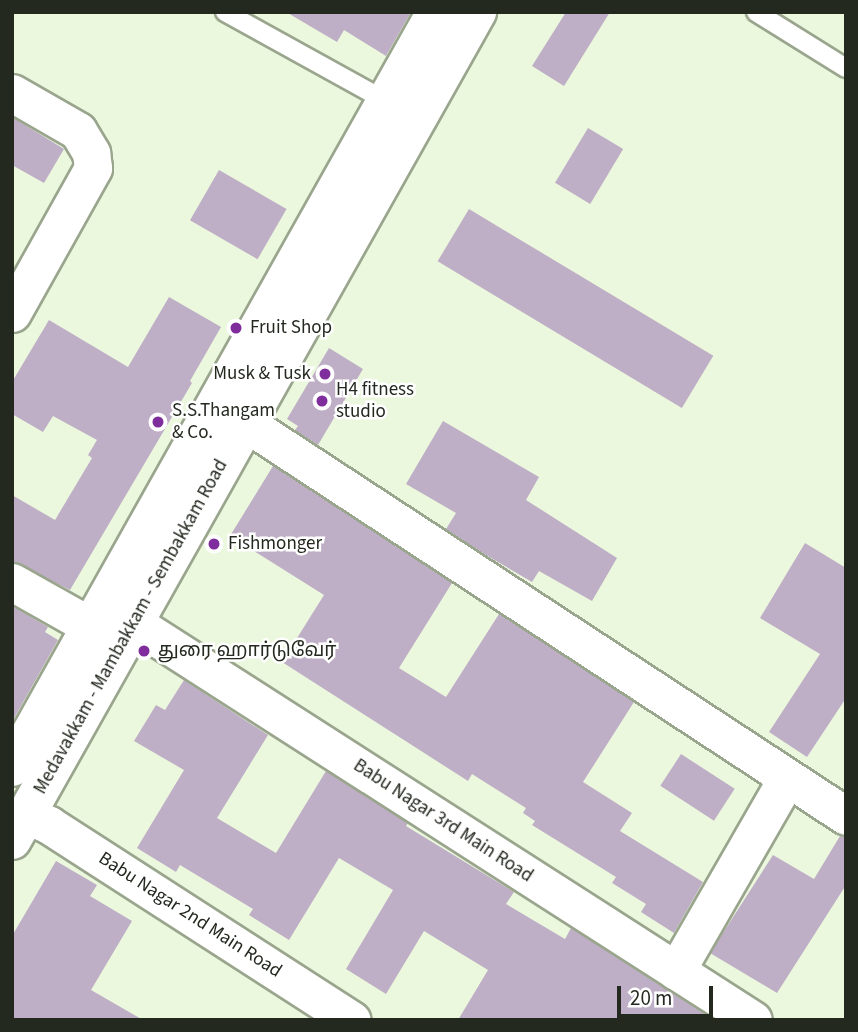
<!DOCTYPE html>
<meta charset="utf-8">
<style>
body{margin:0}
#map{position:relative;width:858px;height:1032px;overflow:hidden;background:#ebf8de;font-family:"Source Sans 3","Noto Sans Tamil",sans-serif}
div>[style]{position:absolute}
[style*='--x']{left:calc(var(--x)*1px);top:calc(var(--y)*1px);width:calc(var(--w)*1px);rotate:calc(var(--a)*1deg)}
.building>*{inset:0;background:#bfafc6;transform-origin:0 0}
.roads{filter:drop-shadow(2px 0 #9aa58d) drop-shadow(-2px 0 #9aa58d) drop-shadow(0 2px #9aa58d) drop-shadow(0 -2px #9aa58d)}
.service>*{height:18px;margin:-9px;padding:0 9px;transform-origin:9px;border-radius:9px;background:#fff}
.minor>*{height:37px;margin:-18.5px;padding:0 18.5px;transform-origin:18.5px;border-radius:18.5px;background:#fff}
.primary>*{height:38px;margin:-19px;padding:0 19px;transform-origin:19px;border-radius:19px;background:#fff}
.dots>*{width:19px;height:19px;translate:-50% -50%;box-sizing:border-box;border:4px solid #fff;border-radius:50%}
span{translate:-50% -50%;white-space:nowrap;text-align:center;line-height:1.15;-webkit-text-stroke:5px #fff;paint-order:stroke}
.poi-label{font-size:19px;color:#24291f}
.left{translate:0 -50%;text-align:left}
.right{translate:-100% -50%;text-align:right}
.street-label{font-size:19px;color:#24291f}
.frame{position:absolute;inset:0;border:14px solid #24291f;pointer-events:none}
.scale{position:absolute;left:617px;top:986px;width:96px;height:32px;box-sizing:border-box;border:4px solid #24291f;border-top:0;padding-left:9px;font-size:21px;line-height:24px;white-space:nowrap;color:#24291f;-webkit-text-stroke:5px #fff;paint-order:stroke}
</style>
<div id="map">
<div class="building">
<div style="clip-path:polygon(286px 12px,411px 12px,386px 56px,344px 30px,337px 42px)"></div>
<div style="clip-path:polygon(566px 12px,610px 12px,564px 86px,532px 66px)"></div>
<div style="clip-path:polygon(12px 117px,64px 149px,44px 183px,12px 165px)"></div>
<div style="left:588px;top:128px;width:41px;height:64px;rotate:31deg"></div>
<div style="left:219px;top:170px;width:78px;height:58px;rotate:30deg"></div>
<div style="left:469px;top:209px;width:285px;height:61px;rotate:31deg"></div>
<div style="clip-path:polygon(169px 297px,221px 327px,190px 381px,192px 383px,70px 590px,12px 561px,12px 495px,55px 520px,92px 458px,88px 455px,97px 440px,53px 416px,43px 432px,12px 414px,12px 382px,49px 320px,128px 367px)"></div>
<div style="clip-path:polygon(329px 348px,363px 369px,318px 445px,295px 430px,298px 426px,287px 419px)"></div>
<div style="clip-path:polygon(443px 421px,539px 477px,526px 500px,617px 558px,592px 601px,539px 571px,532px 582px,486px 555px,446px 529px,456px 513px,406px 484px)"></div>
<div style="clip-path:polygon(273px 466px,452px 583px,399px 668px,446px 697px,499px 614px,634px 702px,583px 782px,632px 813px,620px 831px,703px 882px,674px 933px,641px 912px,646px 904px,612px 883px,616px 877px,532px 825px,535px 821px,523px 813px,526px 808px,472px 774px,468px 781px,282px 662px,324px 595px,230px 536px)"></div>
<div style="clip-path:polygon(805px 543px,846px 568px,846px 698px,807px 757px,769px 732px,820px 654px,760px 618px)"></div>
<div style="clip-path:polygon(12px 606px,48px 627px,45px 632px,58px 640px,12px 722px)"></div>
<div style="clip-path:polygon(184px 680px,268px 735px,217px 818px,276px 853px,326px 771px,408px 823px,406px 826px,514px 892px,506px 904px,565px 939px,571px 928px,714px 1020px,458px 1020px,488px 970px,424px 931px,386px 994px,346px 969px,393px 890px,339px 858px,289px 940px,249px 915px,253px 909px,180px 865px,176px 872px,137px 848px,184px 770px,134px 741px,156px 705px,165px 710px)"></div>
<div style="left:681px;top:754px;width:64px;height:38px;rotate:33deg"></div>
<div style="clip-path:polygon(840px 836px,846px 837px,846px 885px,777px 993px,710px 953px,773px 855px,814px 879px)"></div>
<div style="clip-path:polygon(56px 861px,97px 885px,90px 896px,132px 921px,91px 990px,143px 1020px,12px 1020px,12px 936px)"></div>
</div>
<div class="roads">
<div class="service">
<div style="--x:225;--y:12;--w:184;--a:28.9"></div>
<div style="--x:756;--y:12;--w:106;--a:31.9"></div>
</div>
<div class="minor">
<div style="--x:12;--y:93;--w:76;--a:29.9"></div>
<div style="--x:78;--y:131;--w:26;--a:59"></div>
<div style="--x:91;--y:153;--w:15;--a:82"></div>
<div style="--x:93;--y:168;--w:166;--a:119.2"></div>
<div style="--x:246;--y:423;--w:717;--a:33.22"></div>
<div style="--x:12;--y:582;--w:90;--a:29.4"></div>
<div style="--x:106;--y:610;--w:31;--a:25"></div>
<div style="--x:134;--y:623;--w:735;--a:32.67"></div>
<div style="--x:26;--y:815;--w:25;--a:23"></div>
<div style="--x:49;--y:825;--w:360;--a:32.8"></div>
<div style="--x:676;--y:971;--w:223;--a:-60.1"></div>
</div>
<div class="primary">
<div style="--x:12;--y:767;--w:866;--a:-60.68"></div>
<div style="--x:12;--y:840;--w:950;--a:-60.68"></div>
</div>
</div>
<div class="dots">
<div style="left:236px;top:328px;background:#7f2c9c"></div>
<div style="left:325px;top:374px;background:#7f2c9c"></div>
<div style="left:322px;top:401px;background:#7f2c9c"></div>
<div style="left:158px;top:422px;background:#7f2c9c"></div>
<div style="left:214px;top:544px;background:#7f2c9c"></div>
<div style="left:144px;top:651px;background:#7f2c9c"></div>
</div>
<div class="poi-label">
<span class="left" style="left:250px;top:328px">Fruit Shop</span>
<span class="right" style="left:311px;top:374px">Musk &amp; Tusk</span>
<span class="left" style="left:336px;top:401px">H4 fitness<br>studio</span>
<span class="left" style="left:172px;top:422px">S.S.Thangam<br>&amp; Co.</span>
<span class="left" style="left:228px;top:544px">Fishmonger</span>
<span class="left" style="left:158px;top:651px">துரை ஹார்டுவேர்</span>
</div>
<div class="street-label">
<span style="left:131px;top:627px;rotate:-61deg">Medavakkam - Mambakkam - Sembakkam Road</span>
<span style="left:443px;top:821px;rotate:33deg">Babu Nagar 3rd Main Road</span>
<span style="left:190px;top:915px;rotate:33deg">Babu Nagar 2nd Main Road</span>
</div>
<div class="frame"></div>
<div class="scale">20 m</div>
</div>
